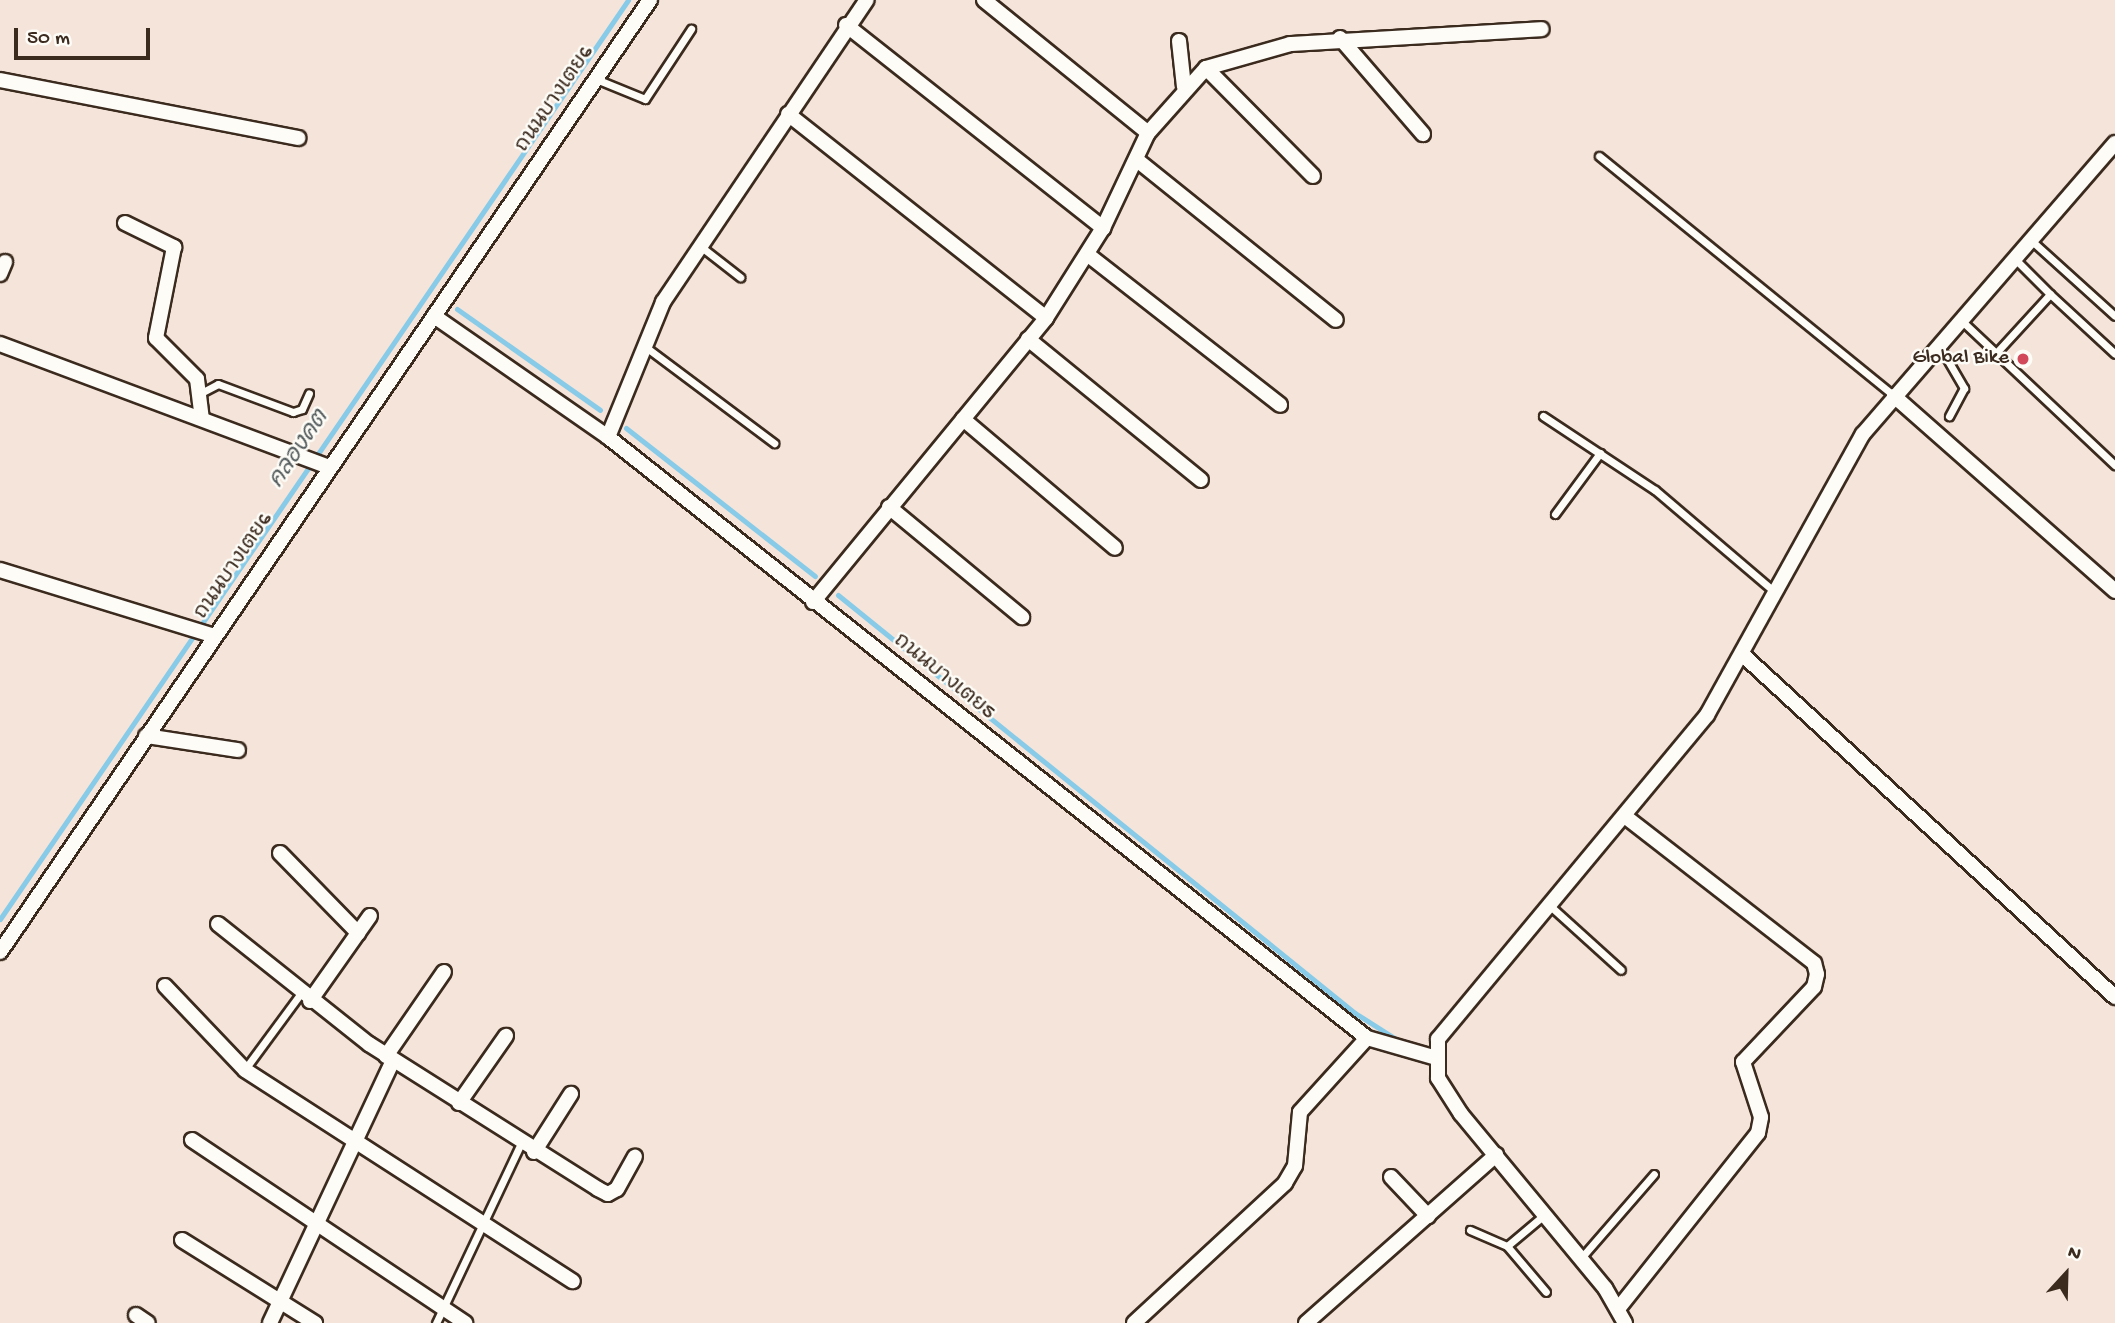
<!DOCTYPE html>
<meta charset="utf-8">
<style>
body{margin:0}
#map{position:relative;width:2115px;height:1323px;overflow:hidden;background:#f4e4d9;font-family:"Gochi Hand","Playpen Sans Thai",sans-serif}
div>[style]{position:absolute}
[style*='--x']{left:calc(var(--x)*1px);top:calc(var(--y)*1px);width:calc(var(--w)*1px);rotate:calc(var(--a)*1deg)}
.stream>*{height:5px;margin:-2.5px;padding:0 2.5px;transform-origin:2.5px;border-radius:2.5px;background:#87cbe8}
.roads{filter:drop-shadow(2px 0 #3b2a1e) drop-shadow(-2px 0 #3b2a1e) drop-shadow(0 2px #3b2a1e) drop-shadow(0 -2px #3b2a1e)}
.service>*{height:7px;margin:-3.5px;padding:0 3.5px;transform-origin:3.5px;border-radius:3.5px;background:#fdfcf7}
.minor>*{height:14px;margin:-7px;padding:0 7px;transform-origin:7px;border-radius:7px;background:#fdfcf7}
.dots>*{width:19px;height:19px;translate:-50% -50%;box-sizing:border-box;border:4px solid #fdfcf7;border-radius:50%}
span{translate:-50% -50%;white-space:nowrap;text-align:center;line-height:1.15;-webkit-text-stroke:5px #fdfcf7;paint-order:stroke}
.street-label{font-size:21px;color:#3b2a1e}
.poi-label{font-size:21px;color:#3b2a1e}
.right{translate:-100% -50%;text-align:right}
.water-label{font-size:23px;color:#525a5b;font-style:italic}
.north{position:absolute;left:2031px;top:1239px;width:70px;height:70px;-webkit-text-stroke:5px #fdfcf7;paint-order:stroke;rotate:22deg;font-size:19px;font-weight:700;line-height:28px;text-align:center;color:#3b2a1e}
.north::after{content:'';display:block;margin:auto;width:24px;height:32px;background:#3b2a1e;clip-path:polygon(50% 0,100% 100%,50% 72%,0 100%)}
.scale{position:absolute;left:14px;top:28px;width:136px;height:32px;box-sizing:border-box;border:4px solid #3b2a1e;border-top:0;padding-left:9px;font-size:21px;line-height:24px;white-space:nowrap;color:#3b2a1e;-webkit-text-stroke:5px #fdfcf7;paint-order:stroke}
</style>
<div id="map">
<div class="stream">
<div style="--x:457;--y:309;--w:175;--a:35.2"></div>
<div style="--x:626;--y:428;--w:240;--a:38.1"></div>
<div style="--x:838;--y:595;--w:665;--a:38.96"></div>
<div style="--x:1355;--y:1013;--w:49;--a:32.4"></div>
<div style="--x:0;--y:919;--w:1113;--a:-55.65"></div>
</div>
<div class="roads">
<div class="service">
<div style="--x:596;--y:79;--w:53;--a:22.2"></div>
<div style="--x:645;--y:99;--w:84;--a:-56.7"></div>
<div style="--x:1599;--y:156;--w:380;--a:39.1"></div>
<div style="--x:2033;--y:242;--w:110;--a:42.1"></div>
<div style="--x:700;--y:246;--w:51;--a:37.8"></div>
<div style="--x:2017;--y:261;--w:47;--a:45"></div>
<div style="--x:1963;--y:322;--w:209;--a:43.3"></div>
<div style="--x:643;--y:345;--w:164;--a:36.8"></div>
<div style="--x:1940;--y:347;--w:48;--a:59.7"></div>
<div style="--x:1964;--y:388;--w:32;--a:118"></div>
<div style="--x:1996;--y:353;--w:80;--a:-47.5"></div>
<div style="--x:2050;--y:294;--w:88;--a:42.7"></div>
<div style="--x:201;--y:393;--w:19;--a:-28"></div>
<div style="--x:218;--y:384;--w:80;--a:20.5"></div>
<div style="--x:293;--y:412;--w:9;--a:-18"></div>
<div style="--x:302;--y:409;--w:17;--a:-66"></div>
<div style="--x:1543;--y:416;--w:134;--a:33.5"></div>
<div style="--x:1655;--y:490;--w:159;--a:40.4"></div>
<div style="--x:1555;--y:514;--w:76;--a:-53.6"></div>
<div style="--x:1548;--y:904;--w:98;--a:42.1"></div>
<div style="--x:245;--y:1069;--w:94;--a:-53.6"></div>
<div style="--x:1544;--y:1215;--w:48;--a:140"></div>
<div style="--x:1507;--y:1246;--w:60;--a:49.7"></div>
<div style="--x:1470;--y:1230;--w:40;--a:23.4"></div>
<div style="--x:1581;--y:1258;--w:111;--a:-49"></div>
<div style="--x:436;--y:1323;--w:197;--a:-64.7"></div>
</div>
<div class="minor">
<div style="--x:984;--y:0;--w:211;--a:39"></div>
<div style="--x:846;--y:25;--w:328;--a:38.3"></div>
<div style="--x:1340;--y:38;--w:127;--a:49.2"></div>
<div style="--x:1179;--y:41;--w:46;--a:83.8"></div>
<div style="--x:1206;--y:68;--w:152;--a:45.3"></div>
<div style="--x:0;--y:80;--w:304;--a:11"></div>
<div style="--x:788;--y:114;--w:329;--a:38.3"></div>
<div style="--x:1137;--y:160;--w:255;--a:38.8"></div>
<div style="--x:125;--y:223;--w:55;--a:26.1"></div>
<div style="--x:174;--y:247;--w:93;--a:101.2"></div>
<div style="--x:156;--y:338;--w:58;--a:45"></div>
<div style="--x:197;--y:379;--w:39;--a:83"></div>
<div style="--x:1087;--y:254;--w:245;--a:38"></div>
<div style="--x:0;--y:274;--w:13;--a:-67"></div>
<div style="--x:434;--y:316;--w:212;--a:34.8"></div>
<div style="--x:608;--y:437;--w:968;--a:38.37"></div>
<div style="--x:1367;--y:1038;--w:69;--a:16.1"></div>
<div style="--x:1028;--y:339;--w:223;--a:39.2"></div>
<div style="--x:0;--y:344;--w:351;--a:20.5"></div>
<div style="--x:1894;--y:396;--w:295;--a:41.4"></div>
<div style="--x:963;--y:419;--w:199;--a:40.3"></div>
<div style="--x:608;--y:437;--w:146;--a:-67.8"></div>
<div style="--x:663;--y:302;--w:364;--a:-56"></div>
<div style="--x:889;--y:507;--w:173;--a:39.6"></div>
<div style="--x:0;--y:570;--w:224;--a:17.1"></div>
<div style="--x:813;--y:602;--w:367;--a:-50.6"></div>
<div style="--x:1046;--y:318;--w:107;--a:-57.7"></div>
<div style="--x:1103;--y:228;--w:105;--a:-64.7"></div>
<div style="--x:1148;--y:133;--w:87;--a:-48.3"></div>
<div style="--x:1206;--y:68;--w:87;--a:-15.9"></div>
<div style="--x:1290;--y:44;--w:252;--a:-3.4"></div>
<div style="--x:1744;--y:656;--w:504;--a:42.59"></div>
<div style="--x:146;--y:736;--w:93;--a:8.7"></div>
<div style="--x:280;--y:853;--w:112;--a:45.7"></div>
<div style="--x:218;--y:924;--w:193;--a:38.5"></div>
<div style="--x:369;--y:1044;--w:271;--a:32.3"></div>
<div style="--x:598;--y:1189;--w:11;--a:27"></div>
<div style="--x:608;--y:1194;--w:10;--a:-29"></div>
<div style="--x:617;--y:1189;--w:37;--a:-61"></div>
<div style="--x:0;--y:952;--w:1153;--a:-55.68"></div>
<div style="--x:165;--y:986;--w:116;--a:46.4"></div>
<div style="--x:245;--y:1070;--w:390;--a:32.8"></div>
<div style="--x:310;--y:1001;--w:104;--a:-54.8"></div>
<div style="--x:386;--y:1056;--w:102;--a:-55.4"></div>
<div style="--x:459;--y:1103;--w:82;--a:-55"></div>
<div style="--x:192;--y:1140;--w:329;--a:33.8"></div>
<div style="--x:534;--y:1152;--w:69;--a:-57.5"></div>
<div style="--x:1391;--y:1177;--w:54;--a:46.5"></div>
<div style="--x:182;--y:1240;--w:157;--a:32"></div>
<div style="--x:1618;--y:1309;--w:225;--a:-51.5"></div>
<div style="--x:1758;--y:1133;--w:16;--a:-79"></div>
<div style="--x:1761;--y:1117;--w:58;--a:-108.1"></div>
<div style="--x:1743;--y:1062;--w:103;--a:-46.6"></div>
<div style="--x:1814;--y:987;--w:13;--a:-77"></div>
<div style="--x:1817;--y:974;--w:11;--a:-105"></div>
<div style="--x:1814;--y:963;--w:238;--a:-142.2"></div>
<div style="--x:136;--y:1315;--w:14;--a:34"></div>
<div style="--x:270;--y:1323;--w:289;--a:-64.9"></div>
<div style="--x:1134;--y:1323;--w:206;--a:-42.8"></div>
<div style="--x:1285;--y:1183;--w:20;--a:-60"></div>
<div style="--x:1295;--y:1166;--w:54;--a:-84.7"></div>
<div style="--x:1300;--y:1112;--w:100;--a:-47.8"></div>
<div style="--x:1306;--y:1323;--w:254;--a:-41.5"></div>
<div style="--x:1625;--y:1323;--w:40;--a:-119.7"></div>
<div style="--x:1605;--y:1288;--w:226;--a:-129.6"></div>
<div style="--x:1461;--y:1114;--w:43;--a:-122.6"></div>
<div style="--x:1438;--y:1078;--w:39;--a:-90"></div>
<div style="--x:1438;--y:1039;--w:421;--a:-50.3"></div>
<div style="--x:1707;--y:715;--w:321;--a:-61"></div>
<div style="--x:1863;--y:434;--w:385;--a:-49.1"></div>
</div>
</div>
<div class="dots">
<div style="left:2023px;top:359px;background:#d1495b"></div>
</div>
<div class="street-label">
<span style="left:556px;top:100px;rotate:-56deg">ถนนบางเตย6</span>
<span style="left:235px;top:567px;rotate:-56deg">ถนนบางเตย6</span>
<span style="left:943px;top:678px;rotate:39deg">ถนนบางเตย5</span>
</div>
<div class="poi-label">
<span class="right" style="left:2009px;top:359px">Global Bike</span>
</div>
<div class="water-label">
<span style="left:300px;top:450px;rotate:-56deg">คลองคต</span>
</div>
<div class="north">N</div>
<div class="scale">50 m</div>
</div>
